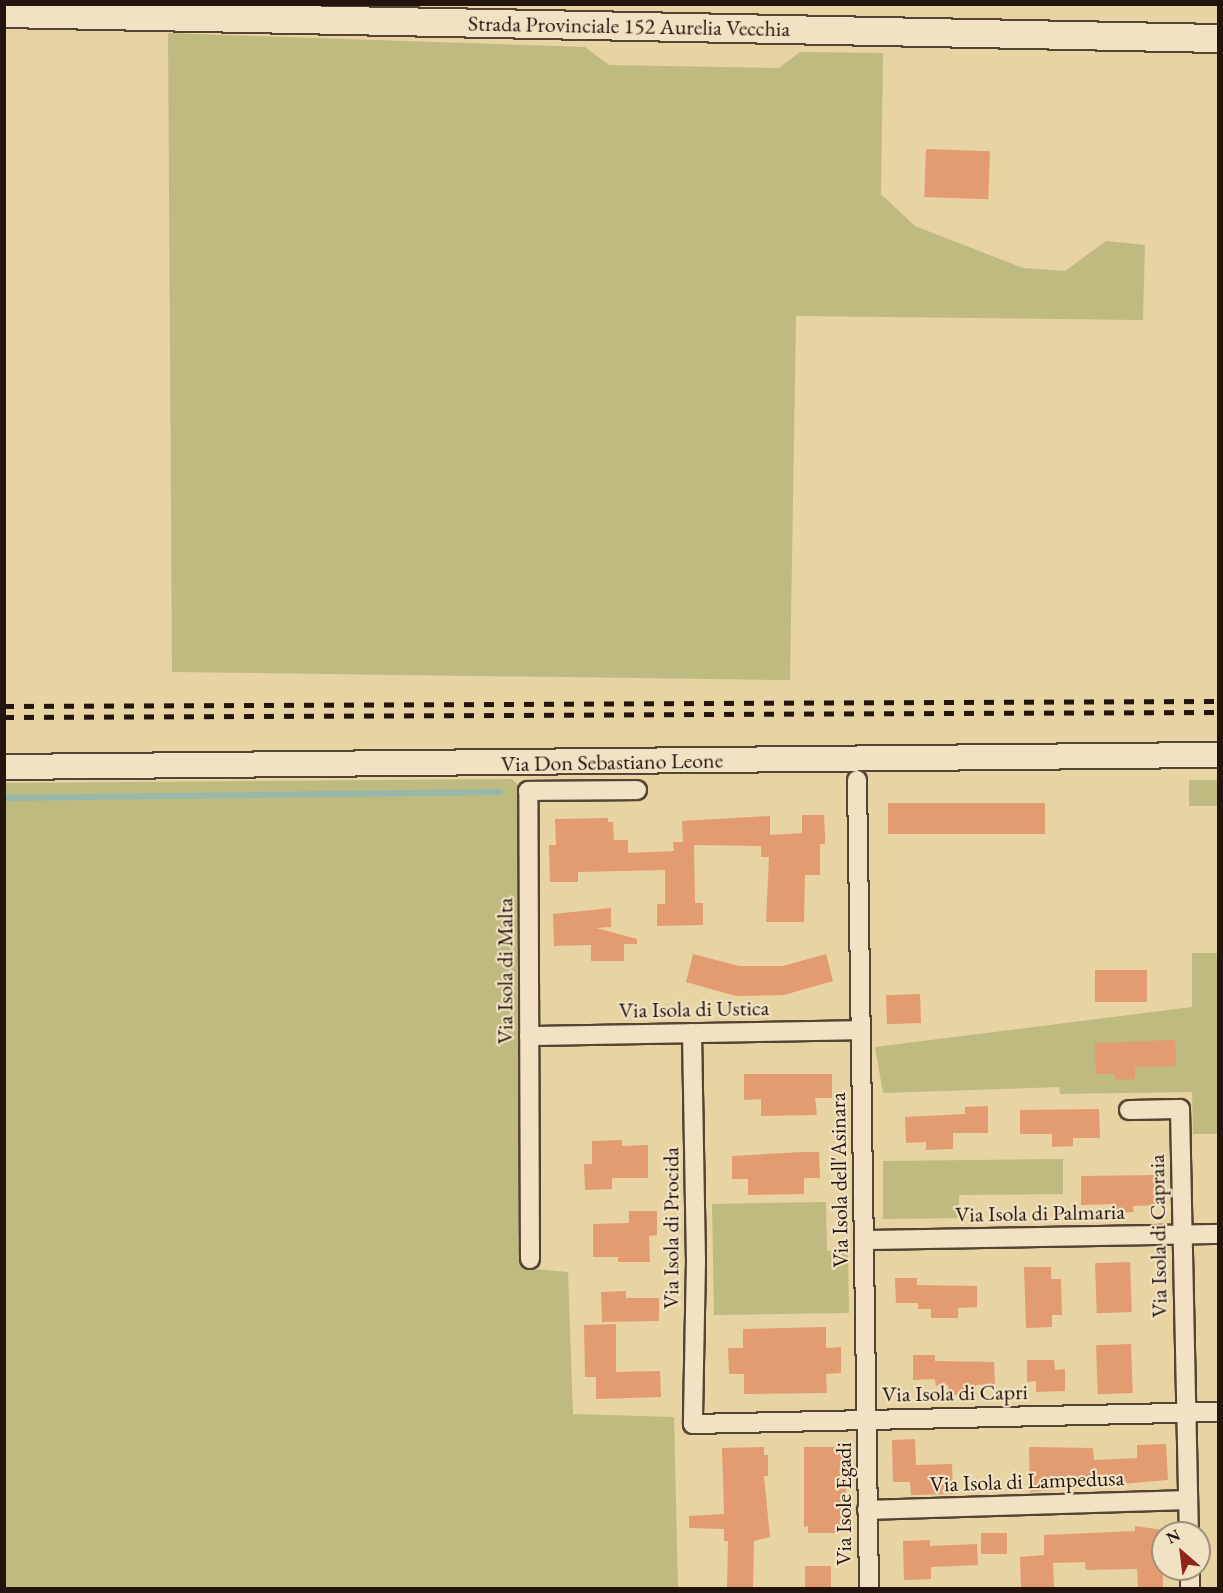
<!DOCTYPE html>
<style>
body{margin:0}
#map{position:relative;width:1223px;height:1593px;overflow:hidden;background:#e8d3a3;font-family:"EB Garamond",serif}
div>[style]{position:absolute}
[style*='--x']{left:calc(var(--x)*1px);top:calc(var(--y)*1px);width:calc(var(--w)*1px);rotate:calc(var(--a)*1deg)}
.green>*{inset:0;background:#beba80;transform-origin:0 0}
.stream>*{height:6px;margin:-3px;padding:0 3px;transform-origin:3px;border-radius:3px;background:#97b7a8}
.building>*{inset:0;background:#e39b72;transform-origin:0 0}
.roads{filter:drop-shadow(2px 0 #544433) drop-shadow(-2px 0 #544433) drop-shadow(0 2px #544433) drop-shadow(0 -2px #544433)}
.minor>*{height:18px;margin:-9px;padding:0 9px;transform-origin:9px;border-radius:9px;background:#f0e2c3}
.tertiary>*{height:24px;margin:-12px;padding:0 12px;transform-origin:12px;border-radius:12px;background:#f0e2c3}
.secondary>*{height:27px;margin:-13.5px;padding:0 13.5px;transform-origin:13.5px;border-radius:13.5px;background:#f0e2c3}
.rail>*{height:4.5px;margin-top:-2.25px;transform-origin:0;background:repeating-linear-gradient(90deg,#23140e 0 10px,transparent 0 20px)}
span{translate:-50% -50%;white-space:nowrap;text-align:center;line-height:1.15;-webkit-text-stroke:4.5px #f0e2c3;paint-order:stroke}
.street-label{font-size:22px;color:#23140e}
.frame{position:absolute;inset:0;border:6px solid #23140e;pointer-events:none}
.north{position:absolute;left:1151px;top:1521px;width:60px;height:60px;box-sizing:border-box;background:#f0e2c3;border:2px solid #9e907b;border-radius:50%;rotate:332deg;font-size:16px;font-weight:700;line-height:24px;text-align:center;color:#23140e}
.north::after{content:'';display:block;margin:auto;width:21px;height:27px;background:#8f2418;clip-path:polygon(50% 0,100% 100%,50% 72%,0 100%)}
</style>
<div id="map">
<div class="green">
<div style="clip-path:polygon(168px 33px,585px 47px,609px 65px,779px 68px,800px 52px,883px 53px,881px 194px,915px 226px,1023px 268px,1065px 271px,1106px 241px,1145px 245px,1143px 320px,796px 316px,790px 680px,172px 672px)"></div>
<div style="clip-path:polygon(512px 779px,520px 787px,522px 1268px,568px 1272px,573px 1414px,674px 1417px,678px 1588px,5px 1588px,4px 783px)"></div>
<div style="left:1189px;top:780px;width:29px;height:26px"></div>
<div style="clip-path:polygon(1192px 953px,1218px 953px,1218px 1134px,1193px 1134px,1192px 1092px,1060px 1094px,1059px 1087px,883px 1093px,875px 1047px,1192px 1007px)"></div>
<div style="clip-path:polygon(1063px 1159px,1063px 1194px,959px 1195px,959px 1218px,883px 1219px,883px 1161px)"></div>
<div style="clip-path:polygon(826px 1202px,827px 1251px,848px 1251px,849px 1313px,714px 1315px,712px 1204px)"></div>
</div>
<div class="stream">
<div style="--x:4;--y:798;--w:496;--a:-0.7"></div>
</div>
<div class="building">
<div style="left:926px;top:149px;width:64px;height:48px;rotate:2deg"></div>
<div style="left:888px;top:803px;width:157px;height:31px"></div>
<div style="clip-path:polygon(802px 815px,824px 815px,825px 834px,825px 844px,820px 844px,820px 875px,805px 875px,804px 922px,766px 922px,769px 857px,761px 857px,761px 846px,694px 845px,695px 903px,703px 903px,703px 925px,657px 926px,657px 904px,665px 904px,665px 870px,578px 872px,578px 882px,550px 882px,549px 845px,556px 845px,555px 819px,608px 818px,608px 822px,613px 822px,614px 840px,628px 840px,628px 853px,674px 851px,673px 842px,683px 842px,682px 821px,770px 816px,770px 835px,802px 833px)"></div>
<div style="clip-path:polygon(611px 908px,611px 927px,596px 928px,637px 939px,637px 944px,624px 944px,624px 961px,591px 961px,591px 945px,554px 946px,553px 914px)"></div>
<div style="clip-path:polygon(693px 954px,739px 966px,783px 966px,826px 954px,833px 981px,784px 995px,736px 996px,686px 982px)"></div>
<div style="left:1147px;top:970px;width:32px;height:52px;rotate:90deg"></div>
<div style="left:920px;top:994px;width:29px;height:34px;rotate:88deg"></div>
<div style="clip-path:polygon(1175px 1040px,1176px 1066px,1135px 1067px,1135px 1079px,1115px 1080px,1115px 1074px,1096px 1074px,1095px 1043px)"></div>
<div style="clip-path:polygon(744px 1074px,832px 1074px,832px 1098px,815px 1098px,817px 1115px,761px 1116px,761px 1099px,744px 1100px)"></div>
<div style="clip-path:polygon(988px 1106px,988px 1133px,953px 1133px,953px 1149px,926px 1150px,926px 1142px,906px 1143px,905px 1117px,965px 1114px,965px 1107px)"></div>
<div style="clip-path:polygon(1099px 1109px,1100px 1138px,1073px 1138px,1073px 1146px,1052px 1147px,1052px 1134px,1020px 1134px,1020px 1110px)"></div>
<div style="clip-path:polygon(622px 1140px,622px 1146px,648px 1145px,648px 1178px,612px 1178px,612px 1189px,585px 1190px,584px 1164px,592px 1164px,592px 1141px)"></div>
<div style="clip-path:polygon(803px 1152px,819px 1152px,820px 1178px,804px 1178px,804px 1194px,748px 1195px,748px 1179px,732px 1179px,732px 1156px)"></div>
<div style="clip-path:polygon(1160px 1175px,1161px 1205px,1133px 1206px,1134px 1212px,1115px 1213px,1115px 1204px,1081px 1205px,1081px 1176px)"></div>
<div style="clip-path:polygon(629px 1211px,657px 1211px,657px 1235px,649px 1236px,650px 1262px,618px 1262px,618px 1257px,593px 1257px,593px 1224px,629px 1223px)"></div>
<div style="left:1130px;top:1262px;width:50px;height:35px;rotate:88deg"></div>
<div style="clip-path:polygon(1024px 1267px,1051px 1267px,1051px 1279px,1061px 1279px,1062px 1315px,1052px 1315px,1052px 1327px,1026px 1328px)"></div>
<div style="clip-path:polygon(895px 1278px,917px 1278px,917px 1285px,977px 1286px,977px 1307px,958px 1308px,958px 1318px,931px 1318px,931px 1309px,918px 1309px,918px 1303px,896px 1303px)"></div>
<div style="clip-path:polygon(626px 1291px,626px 1298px,659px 1298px,659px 1321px,602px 1322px,601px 1292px)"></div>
<div style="clip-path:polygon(616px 1324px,616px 1372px,660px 1371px,661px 1397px,596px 1399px,596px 1377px,585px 1377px,584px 1325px)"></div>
<div style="clip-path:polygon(826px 1327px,826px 1348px,841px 1347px,841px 1373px,826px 1374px,827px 1393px,744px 1394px,744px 1374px,729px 1374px,728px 1348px,743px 1348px,743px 1329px)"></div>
<div style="left:1131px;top:1344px;width:49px;height:35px;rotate:88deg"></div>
<div style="clip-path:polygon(913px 1355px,935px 1355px,935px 1361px,994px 1362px,995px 1384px,976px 1385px,976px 1394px,949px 1395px,948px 1385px,936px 1386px,935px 1379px,913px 1380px)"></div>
<div style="clip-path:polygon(1027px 1360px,1054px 1360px,1055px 1370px,1065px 1369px,1065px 1391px,1036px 1392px,1036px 1381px,1027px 1382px)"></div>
<div style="clip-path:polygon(915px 1439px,916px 1465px,952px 1464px,953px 1494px,911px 1495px,910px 1482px,893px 1482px,892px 1440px)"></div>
<div style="clip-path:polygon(1166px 1444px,1168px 1480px,1030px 1492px,1029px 1447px,1093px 1448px,1094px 1460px,1137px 1458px,1137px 1445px)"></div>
<div style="clip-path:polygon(764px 1447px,764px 1455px,768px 1455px,768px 1476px,764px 1476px,770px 1537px,754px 1541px,753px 1588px,727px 1588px,728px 1541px,724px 1541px,724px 1529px,689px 1528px,689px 1516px,724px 1514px,722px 1448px)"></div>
<div style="clip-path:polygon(804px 1447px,846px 1447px,846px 1454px,851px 1454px,851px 1476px,846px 1479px,847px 1533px,808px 1533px,808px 1526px,804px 1527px)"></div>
<div style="clip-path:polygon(1135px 1526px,1163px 1530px,1163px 1588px,1138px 1588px,1137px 1569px,1086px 1570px,1085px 1562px,1053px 1563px,1054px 1587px,1021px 1588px,1020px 1557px,1044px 1555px,1044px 1535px,1135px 1531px)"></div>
<div style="left:1007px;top:1533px;width:21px;height:26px;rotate:90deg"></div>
<div style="clip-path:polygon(930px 1540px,930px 1546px,977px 1544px,978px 1565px,931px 1567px,931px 1579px,904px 1580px,903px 1541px)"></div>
<div style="left:805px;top:1566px;width:26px;height:22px"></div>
</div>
<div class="roads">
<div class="minor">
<div style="--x:857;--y:780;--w:808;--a:89.15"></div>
<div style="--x:692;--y:1033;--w:228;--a:89"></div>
<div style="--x:696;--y:1261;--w:163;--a:91.1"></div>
<div style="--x:693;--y:1424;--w:525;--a:-1.31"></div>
<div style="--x:529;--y:1036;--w:331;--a:-1"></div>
<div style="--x:1129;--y:1110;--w:51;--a:-1.1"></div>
<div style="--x:1180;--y:1109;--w:424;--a:88.8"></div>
<div style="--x:864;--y:1240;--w:354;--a:-1"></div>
<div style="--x:530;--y:1259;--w:468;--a:-90.2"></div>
<div style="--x:528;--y:791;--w:109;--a:-0.5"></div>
<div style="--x:867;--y:1510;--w:321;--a:-1.8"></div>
<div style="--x:1190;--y:1569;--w:19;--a:90"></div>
</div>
<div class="tertiary">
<div style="--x:4;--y:767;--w:1214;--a:-0.57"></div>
</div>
<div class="secondary">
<div style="--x:4;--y:13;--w:1214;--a:1.18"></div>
</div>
</div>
<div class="rail">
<div style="--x:4;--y:706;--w:1214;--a:-0.24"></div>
<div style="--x:4;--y:717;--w:1214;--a:-0.24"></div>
</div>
<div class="street-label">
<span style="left:629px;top:26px;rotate:1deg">Strada Provinciale 152 Aurelia Vecchia</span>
<span style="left:612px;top:762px;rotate:-1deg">Via Don Sebastiano Leone</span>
<span style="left:505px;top:971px;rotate:-90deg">Via Isola di Malta</span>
<span style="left:694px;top:1009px;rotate:-1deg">Via Isola di Ustica</span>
<span style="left:839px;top:1180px;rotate:-91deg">Via Isola dell'Asinara</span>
<span style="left:1040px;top:1213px;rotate:-1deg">Via Isola di Palmaria</span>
<span style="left:671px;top:1228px;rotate:-90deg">Via Isola di Procida</span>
<span style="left:1158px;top:1236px;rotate:-91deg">Via Isola di Capraia</span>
<span style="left:955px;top:1393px;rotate:-1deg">Via Isola di Capri</span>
<span style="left:1027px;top:1481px;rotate:-2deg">Via Isola di Lampedusa</span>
<span style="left:844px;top:1504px;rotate:-90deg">Via Isole Egadi</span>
</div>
<div class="frame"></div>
<div class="north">N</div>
</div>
